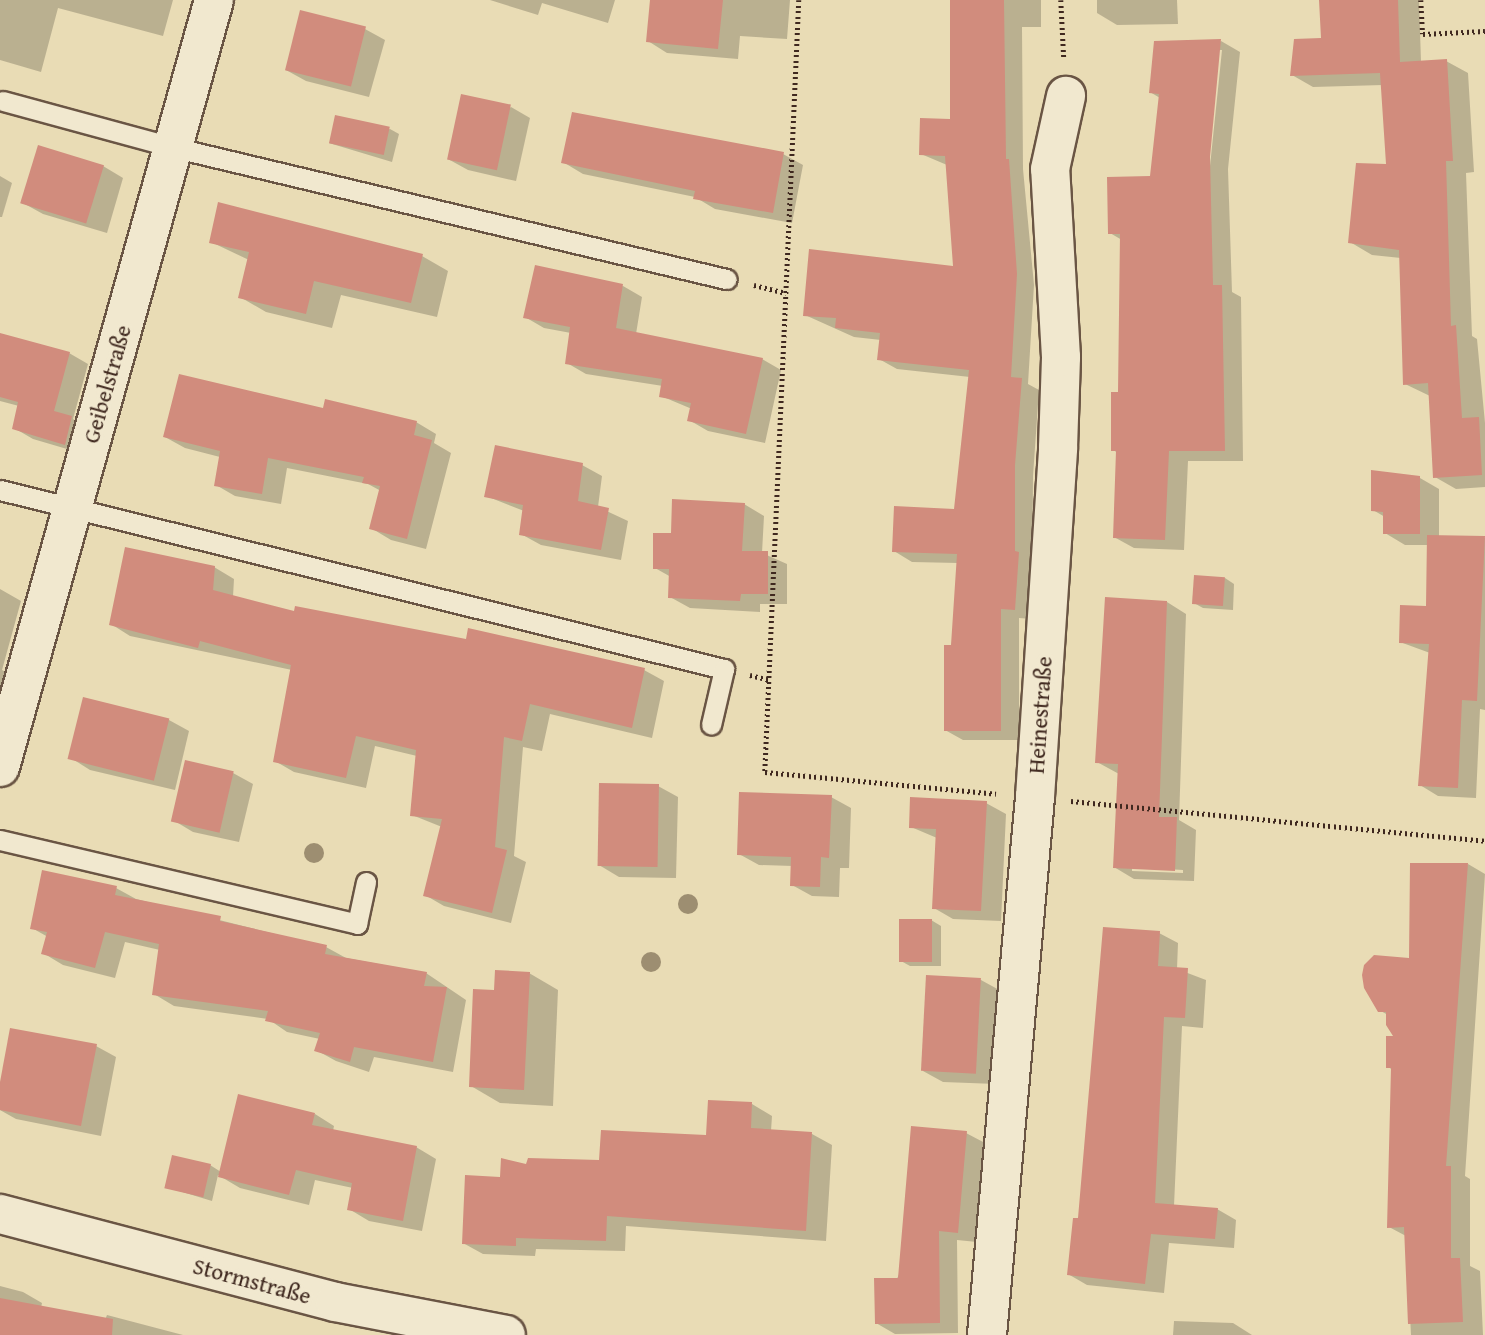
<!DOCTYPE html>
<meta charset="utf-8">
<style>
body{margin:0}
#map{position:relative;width:1485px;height:1335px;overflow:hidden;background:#e9dcb5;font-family:"Gentium Book Plus",serif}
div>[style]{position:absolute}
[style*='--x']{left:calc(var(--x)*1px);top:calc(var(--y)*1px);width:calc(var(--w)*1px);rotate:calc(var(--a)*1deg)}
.shadow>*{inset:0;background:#0003}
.building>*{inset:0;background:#d18c7d;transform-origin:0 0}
.path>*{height:4.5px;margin-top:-2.25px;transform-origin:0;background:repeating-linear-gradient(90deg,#3f281f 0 2px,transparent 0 5.5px)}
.roads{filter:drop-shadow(2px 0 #6a5544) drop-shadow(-2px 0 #6a5544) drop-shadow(0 2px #6a5544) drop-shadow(0 -2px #6a5544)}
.service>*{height:19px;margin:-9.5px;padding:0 9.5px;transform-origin:9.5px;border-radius:9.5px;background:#f1e8cf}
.minor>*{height:38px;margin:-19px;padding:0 19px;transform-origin:19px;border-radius:19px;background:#f1e8cf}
.trees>*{width:20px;height:20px;margin:-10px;border-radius:50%;background:#9d8e71}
span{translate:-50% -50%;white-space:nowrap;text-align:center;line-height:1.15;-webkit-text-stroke:7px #f1e8cf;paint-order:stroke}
.street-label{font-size:23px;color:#3f281f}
</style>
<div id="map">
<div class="shadow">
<div style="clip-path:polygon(0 0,173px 0,163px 36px,58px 8px,41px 72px,0 60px)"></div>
<div style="clip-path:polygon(490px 0,615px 0,608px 23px,542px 3px,538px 15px)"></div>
<div style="clip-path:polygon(651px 0,790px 0,787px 39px,740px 36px,738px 59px,667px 53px,648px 41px)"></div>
<div style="clip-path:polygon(952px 0,1041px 0,1041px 27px,1022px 27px,1023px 169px,1034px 285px,1028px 384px,1039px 390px,1033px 476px,1032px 619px,1019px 618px,1019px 740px,963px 740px,945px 730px,958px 563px,912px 562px,894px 551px,956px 510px,970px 377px,897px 369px,879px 359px,881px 340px,854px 337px,805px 315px,954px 268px,947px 165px,921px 154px,951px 121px)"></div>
<div style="clip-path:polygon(1097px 0,1177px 0,1178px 24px,1117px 25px,1097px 13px)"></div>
<div style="clip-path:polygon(1321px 0,1419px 0,1421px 62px,1446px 61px,1468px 73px,1474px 172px,1466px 173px,1472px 336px,1477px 339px,1485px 423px,1485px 487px,1456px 489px,1435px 477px,1430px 396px,1405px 384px,1401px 258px,1372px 255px,1350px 242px,1388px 166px,1383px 85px,1313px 87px,1292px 75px,1322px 40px)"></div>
<div style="clip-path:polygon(365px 29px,385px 40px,369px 97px,306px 81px,286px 70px)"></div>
<div style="clip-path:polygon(evenodd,1221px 41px,1240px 52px,1228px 169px,1232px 292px,1241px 297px,1243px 461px,1188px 461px,1184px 550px,1134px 548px,1114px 537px,1118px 453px,1113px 450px,1120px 393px,1122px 240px,1110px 233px,1152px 178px,1160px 98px,1150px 92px,1221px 41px,1218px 50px,1222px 50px,1210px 166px,1207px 165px,1218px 50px)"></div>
<div style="clip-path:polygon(511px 107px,530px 118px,516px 181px,468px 170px,448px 159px)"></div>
<div style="clip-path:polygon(390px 129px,399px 134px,392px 162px,329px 143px)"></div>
<div style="clip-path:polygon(783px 154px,803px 165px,792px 223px,715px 209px,695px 197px,583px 174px,563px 162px)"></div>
<div style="clip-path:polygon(103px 166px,123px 178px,107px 233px,43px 214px,23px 203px)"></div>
<div style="clip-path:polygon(0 176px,12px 183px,2px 217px,0 217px)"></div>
<div style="clip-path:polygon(211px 242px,422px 256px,448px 271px,437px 317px,341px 295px,332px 328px,266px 312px,240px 297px,249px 260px)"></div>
<div style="clip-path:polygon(623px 286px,642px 297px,636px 334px,762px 359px,781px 370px,765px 443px,708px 431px,689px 420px,692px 409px,661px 396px,663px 386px,586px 374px,567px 363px,571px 333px,544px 328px,525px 317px)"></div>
<div style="clip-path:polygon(0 335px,69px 353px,88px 364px,73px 419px,90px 429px,84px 454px,33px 439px,14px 428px,19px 406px,0 401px)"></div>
<div style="clip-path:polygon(416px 422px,436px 434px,434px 443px,451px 453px,426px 549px,391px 540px,371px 528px,381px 491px,368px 484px,287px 468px,281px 504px,235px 496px,216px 485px,220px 457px,185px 448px,165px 437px)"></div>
<div style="clip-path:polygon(582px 465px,602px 476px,598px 507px,628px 521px,621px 560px,541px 545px,521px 534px,524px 511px,486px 496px)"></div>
<div style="clip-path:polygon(1420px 478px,1439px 489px,1439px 537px,1485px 538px,1485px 710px,1480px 709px,1476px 798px,1438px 796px,1420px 785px,1430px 653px,1400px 642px,1428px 608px,1429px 545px,1405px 545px,1385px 533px,1385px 517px,1373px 510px)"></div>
<div style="clip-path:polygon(744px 504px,764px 516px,762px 553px,787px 564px,787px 604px,760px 604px,760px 612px,690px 608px,670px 597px,671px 577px,655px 568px,672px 535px)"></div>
<div style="clip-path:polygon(214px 567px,234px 579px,233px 597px,295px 613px,644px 670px,664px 681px,652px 738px,550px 714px,542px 751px,523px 747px,514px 856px,526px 862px,511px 923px,444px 906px,425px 895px,442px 827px,412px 815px,417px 756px,375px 746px,366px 788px,294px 772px,275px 761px,292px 670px,130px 636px,111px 624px)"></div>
<div style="clip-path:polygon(1225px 578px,1234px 584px,1233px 610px,1203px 608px,1194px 603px)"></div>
<div style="clip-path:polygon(0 589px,21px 601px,2px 670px,11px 675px,0 716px)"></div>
<div style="clip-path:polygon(evenodd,1167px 602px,1186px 614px,1179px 820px,1196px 830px,1194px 881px,1134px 879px,1114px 867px,1119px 774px,1097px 762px,1167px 602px,1132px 867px,1183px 870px,1183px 873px,1132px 871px,1132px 867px)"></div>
<div style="clip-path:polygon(169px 720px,189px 731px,175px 790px,90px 770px,71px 758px)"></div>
<div style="clip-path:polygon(233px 773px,253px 784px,239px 842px,193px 832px,173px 820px)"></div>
<div style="clip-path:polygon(658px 786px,678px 797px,676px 878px,619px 877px,599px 865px)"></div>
<div style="clip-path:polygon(831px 797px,851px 808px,849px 868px,840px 868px,839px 897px,812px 896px,792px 885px,793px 866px,759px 865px,739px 854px)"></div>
<div style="clip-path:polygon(986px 803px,1006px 814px,1001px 921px,953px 919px,934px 908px,937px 838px,911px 827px)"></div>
<div style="clip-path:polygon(1468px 864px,1485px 874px,1465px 1176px,1470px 1179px,1470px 1266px,1480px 1271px,1483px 1335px,1411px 1335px,1406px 1236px,1389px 1227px,1393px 1070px,1388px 1067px,1396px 1038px,1388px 1015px,1379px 1010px)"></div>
<div style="clip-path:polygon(116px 888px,136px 899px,326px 947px,346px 958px,426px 973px,466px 1000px,453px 1072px,374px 1057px,369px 1072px,336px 1061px,316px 1050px,320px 1039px,287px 1032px,268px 1019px,174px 1006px,154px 994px,160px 950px,125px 942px,115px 978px,63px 965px,43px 953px,48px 937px,32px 928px)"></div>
<div style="clip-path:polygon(931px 920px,941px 926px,941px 966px,910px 966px,901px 961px)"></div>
<div style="clip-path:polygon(1159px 933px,1178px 943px,1177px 969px,1206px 980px,1203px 1028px,1182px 1026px,1174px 1206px,1217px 1209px,1236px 1220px,1234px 1248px,1169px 1243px,1164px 1293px,1087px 1285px,1068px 1274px)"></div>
<div style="clip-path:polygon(529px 973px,558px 990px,553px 1106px,500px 1103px,471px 1086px,495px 992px)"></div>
<div style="clip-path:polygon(927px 977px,981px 980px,1001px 991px,996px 1084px,943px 1082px,923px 1071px)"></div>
<div style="clip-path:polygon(96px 1046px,116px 1057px,101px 1136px,16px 1119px,0 1110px,0 1091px)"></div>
<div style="clip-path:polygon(752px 1104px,772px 1116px,771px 1131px,812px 1134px,832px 1145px,826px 1241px,626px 1226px,625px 1251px,536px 1249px,535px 1256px,483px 1254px,463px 1243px,502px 1178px,527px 1166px,601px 1162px,708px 1137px)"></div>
<div style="clip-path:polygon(315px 1114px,334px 1126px,333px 1131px,416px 1147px,436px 1159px,422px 1231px,369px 1221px,349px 1209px,353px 1188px,315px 1180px,309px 1205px,240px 1188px,218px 1175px,212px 1201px,166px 1187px,210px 1165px,221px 1172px)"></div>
<div style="clip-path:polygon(966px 1133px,985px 1143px,977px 1242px,957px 1240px,958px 1333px,895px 1334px,876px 1323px)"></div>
<div style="clip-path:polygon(0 1286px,23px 1292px,42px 1303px,41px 1308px,105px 1320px,107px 1315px,183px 1335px,0 1335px)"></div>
<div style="clip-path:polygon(1174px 1321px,1233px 1323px,1252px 1335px,1173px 1335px)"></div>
</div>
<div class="building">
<div style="clip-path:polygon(650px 0,723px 0,718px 49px,646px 42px)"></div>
<div style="clip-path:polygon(950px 0,1004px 0,1006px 159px,1009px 159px,1017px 274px,1011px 377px,1022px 378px,1015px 465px,1015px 551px,1019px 552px,1015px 610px,1001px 609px,1001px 731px,944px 731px,944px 645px,951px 645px,957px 554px,892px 552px,894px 506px,954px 509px,969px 370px,877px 360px,880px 333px,835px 328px,836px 318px,803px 316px,809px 249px,953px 266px,945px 156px,919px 155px,920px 118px,950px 119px)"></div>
<div style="clip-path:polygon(1319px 0,1398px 0,1400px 62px,1447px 59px,1453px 161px,1446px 161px,1451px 326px,1456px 325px,1462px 418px,1479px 417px,1482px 475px,1433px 478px,1428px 383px,1403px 385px,1399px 250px,1348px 243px,1356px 163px,1386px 164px,1380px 73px,1290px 76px,1294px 39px,1321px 38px)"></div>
<div style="left:300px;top:10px;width:68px;height:62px;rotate:14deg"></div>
<div style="clip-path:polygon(1221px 39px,1210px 157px,1213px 285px,1222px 285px,1225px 451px,1169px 451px,1165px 540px,1113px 538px,1116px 451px,1111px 451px,1111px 392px,1118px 392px,1120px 234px,1108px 234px,1107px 177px,1150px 176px,1159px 94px,1149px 93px,1154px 41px)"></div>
<div style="left:461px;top:94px;width:51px;height:67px;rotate:12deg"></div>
<div style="clip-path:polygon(572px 112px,784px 152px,773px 213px,693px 199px,695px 191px,561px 163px)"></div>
<div style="left:335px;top:115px;width:56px;height:29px;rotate:12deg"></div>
<div style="left:38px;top:145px;width:69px;height:61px;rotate:17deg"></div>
<div style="clip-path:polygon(218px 202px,423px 254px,411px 303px,314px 281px,306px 314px,238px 298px,249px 252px,209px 243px)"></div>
<div style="clip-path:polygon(535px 265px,623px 284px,616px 328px,763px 358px,746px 434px,687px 421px,691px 403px,659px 397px,662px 379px,565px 364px,570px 327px,523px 318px)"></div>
<div style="clip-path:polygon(0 333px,70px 352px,54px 411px,72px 416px,65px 445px,12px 429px,18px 402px,0 397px)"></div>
<div style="clip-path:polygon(179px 374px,323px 408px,325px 399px,417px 421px,414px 435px,432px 440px,407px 539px,369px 529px,380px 486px,362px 483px,364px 477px,268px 458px,262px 494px,214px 486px,220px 451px,163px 437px)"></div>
<div style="clip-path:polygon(495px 445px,583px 463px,578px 501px,609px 508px,601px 550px,519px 535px,523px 505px,484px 497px)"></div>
<div style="clip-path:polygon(1371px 470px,1420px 476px,1420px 534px,1383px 534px,1383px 512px,1371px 511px)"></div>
<div style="clip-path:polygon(672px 499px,745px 503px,742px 551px,768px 551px,768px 594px,741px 594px,740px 601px,668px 598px,669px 569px,653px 569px,653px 533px,671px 533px)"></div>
<div style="clip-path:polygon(1427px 535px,1485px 536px,1477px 701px,1462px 700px,1458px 788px,1418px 786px,1429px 644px,1399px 643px,1400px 605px,1426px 606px)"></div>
<div style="clip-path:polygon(125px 547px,215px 566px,213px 590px,294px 611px,295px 606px,466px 639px,468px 628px,645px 668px,632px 728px,530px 704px,522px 741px,504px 737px,495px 847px,507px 850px,492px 913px,423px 896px,442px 819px,410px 816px,416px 750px,356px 736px,346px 778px,273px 762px,291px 665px,200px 641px,198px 648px,109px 625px)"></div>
<div style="left:1194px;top:575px;width:31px;height:29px;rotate:4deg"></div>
<div style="clip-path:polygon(1105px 597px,1167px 601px,1159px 817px,1177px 817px,1175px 871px,1113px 868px,1118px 764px,1095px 763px)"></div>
<div style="left:83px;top:697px;width:89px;height:64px;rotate:14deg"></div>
<div style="left:185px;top:760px;width:50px;height:63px;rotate:13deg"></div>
<div style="left:599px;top:783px;width:60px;height:83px;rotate:1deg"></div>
<div style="clip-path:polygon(739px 792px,832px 795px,829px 858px,821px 857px,820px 887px,790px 886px,791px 857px,737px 855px)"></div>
<div style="clip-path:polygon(910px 797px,987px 801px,981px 911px,932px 909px,936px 829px,909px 828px)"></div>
<div style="clip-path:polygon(1410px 863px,1468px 863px,1446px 1166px,1451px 1166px,1451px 1258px,1460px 1258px,1463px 1322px,1408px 1324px,1404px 1227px,1387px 1228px,1391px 1068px,1386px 1068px,1386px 1036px,1393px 1036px,1386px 1025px,1386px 1012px,1378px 1012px,1364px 988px,1362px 975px,1364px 965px,1374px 955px,1409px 958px)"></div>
<div style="clip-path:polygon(42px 870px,117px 886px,115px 895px,221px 916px,220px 921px,327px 945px,325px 954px,427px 972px,424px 986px,447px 987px,433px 1062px,354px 1047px,350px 1062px,314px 1051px,320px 1033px,265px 1021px,268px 1011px,152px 995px,159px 944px,105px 932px,95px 968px,41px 954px,47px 932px,30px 929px)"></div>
<div style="left:899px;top:919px;width:33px;height:43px"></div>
<div style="clip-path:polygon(1103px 927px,1160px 931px,1158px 966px,1188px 968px,1185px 1018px,1164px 1017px,1155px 1203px,1218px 1208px,1215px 1239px,1151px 1234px,1145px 1284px,1067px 1275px,1073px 1218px,1078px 1218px)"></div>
<div style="clip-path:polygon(495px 970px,530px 972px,524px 1090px,469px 1087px,473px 989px,494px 990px)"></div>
<div style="left:926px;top:975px;width:55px;height:96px;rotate:3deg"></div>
<div style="clip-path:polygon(10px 1028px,97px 1044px,81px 1126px,0 1110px,0 1082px)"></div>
<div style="clip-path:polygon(238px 1094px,315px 1113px,312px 1125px,417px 1146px,403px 1221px,347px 1210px,352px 1183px,296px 1170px,289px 1195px,218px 1177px)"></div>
<div style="clip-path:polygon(708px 1100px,752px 1102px,751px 1128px,812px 1132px,806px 1231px,607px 1216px,606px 1241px,516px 1238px,516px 1246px,462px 1244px,465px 1175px,500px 1177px,501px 1158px,526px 1164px,528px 1158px,599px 1160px,601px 1130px,706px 1135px)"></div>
<div style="clip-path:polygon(911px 1126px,967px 1131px,958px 1233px,939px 1231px,940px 1323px,875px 1324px,874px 1278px,898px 1278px)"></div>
<div style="left:172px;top:1155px;width:40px;height:34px;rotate:13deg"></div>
<div style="clip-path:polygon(0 1298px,113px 1319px,112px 1335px,0 1335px)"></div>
</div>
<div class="path">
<div style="--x:799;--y:0;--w:773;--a:92.52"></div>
<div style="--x:765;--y:772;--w:232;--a:5.4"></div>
<div style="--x:1061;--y:0;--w:60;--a:87.1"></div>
<div style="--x:1421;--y:0;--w:34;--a:87"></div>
<div style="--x:1423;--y:34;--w:62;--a:-2.8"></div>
<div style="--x:754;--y:285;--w:33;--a:14"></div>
<div style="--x:750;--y:675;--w:21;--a:14"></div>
<div style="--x:1071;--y:801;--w:416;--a:5.5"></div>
</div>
<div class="roads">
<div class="service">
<div style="--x:3;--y:101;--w:175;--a:15.2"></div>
<div style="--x:172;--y:147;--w:570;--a:13.4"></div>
<div style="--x:0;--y:490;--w:746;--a:13.89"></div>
<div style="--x:724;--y:669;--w:57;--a:103.1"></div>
<div style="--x:0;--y:840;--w:367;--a:13.2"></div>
<div style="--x:357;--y:924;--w:43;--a:-77.9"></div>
</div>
<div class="minor">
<div style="--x:0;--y:767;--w:796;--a:-74.41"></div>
<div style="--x:0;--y:1214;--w:346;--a:14.7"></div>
<div style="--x:335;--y:1302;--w:174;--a:10.9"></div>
<div style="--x:987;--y:1335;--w:540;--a:-84.9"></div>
<div style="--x:1035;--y:797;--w:350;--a:-86.2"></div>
<div style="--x:1058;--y:448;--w:91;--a:-88.1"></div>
<div style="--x:1061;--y:357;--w:188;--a:-93.3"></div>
<div style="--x:1050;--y:169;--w:75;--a:-77.6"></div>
</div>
</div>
<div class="trees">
<div style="left:314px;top:853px"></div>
<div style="left:688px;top:904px"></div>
<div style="left:651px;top:962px"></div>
</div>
<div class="street-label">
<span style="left:107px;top:384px;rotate:-74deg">Geibelstraße</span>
<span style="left:1040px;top:715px;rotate:-86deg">Heinestraße</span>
<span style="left:252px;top:1281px;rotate:15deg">Stormstraße</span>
</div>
</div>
